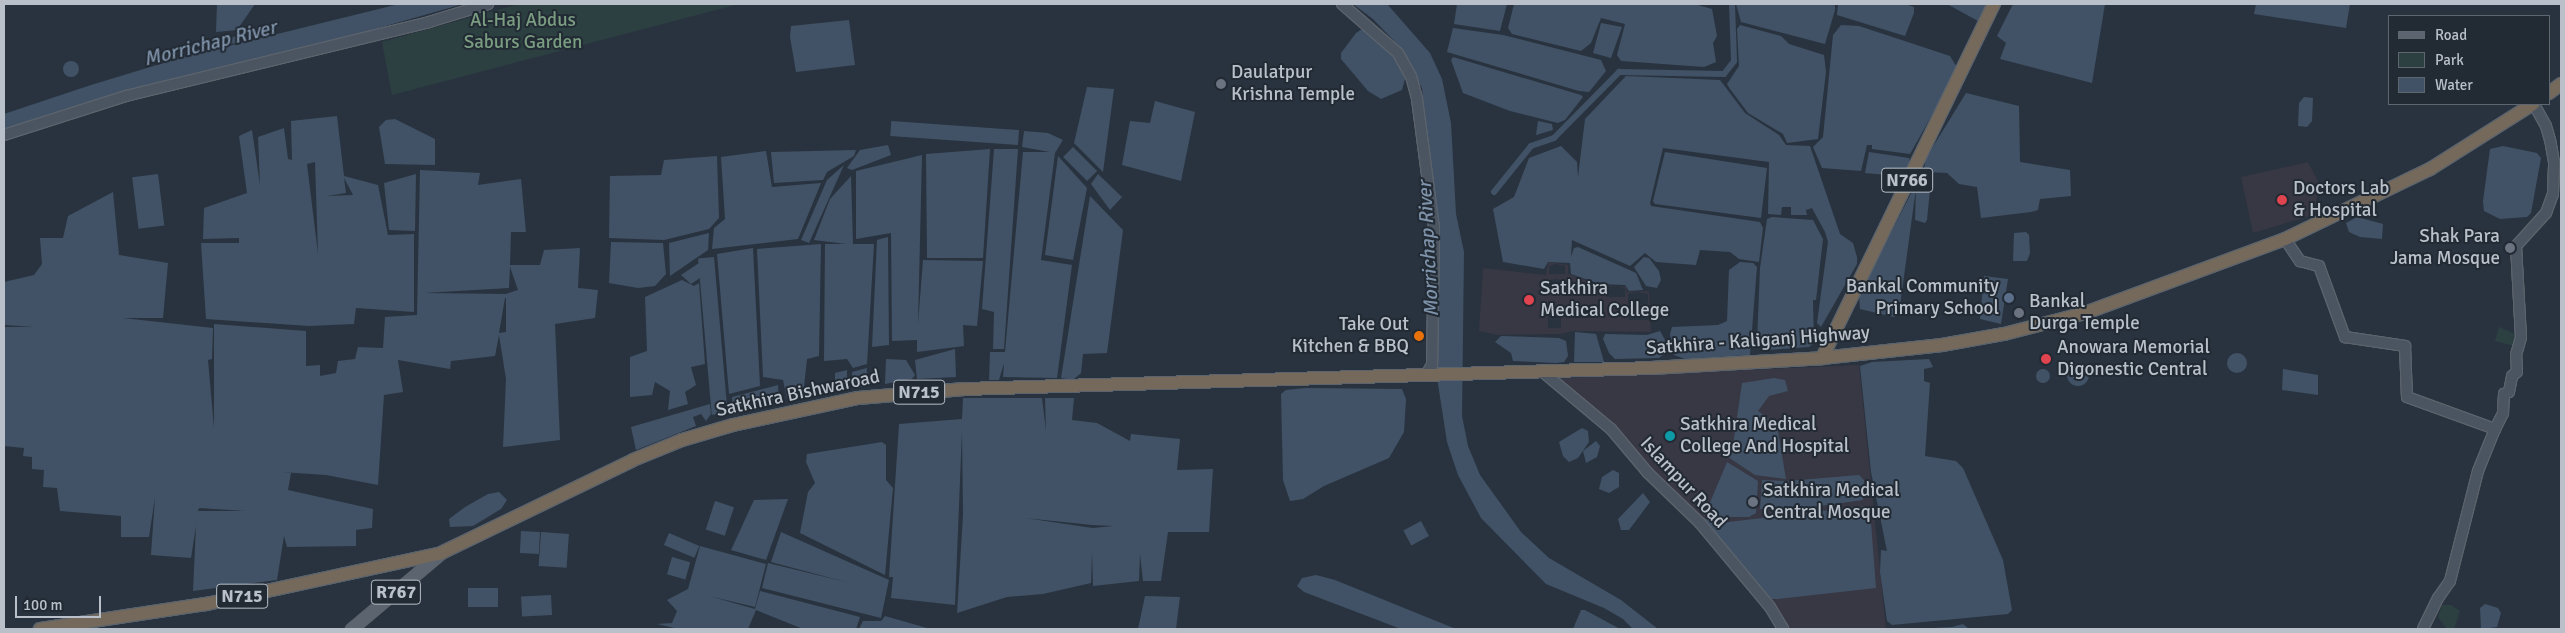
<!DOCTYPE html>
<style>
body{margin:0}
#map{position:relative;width:2565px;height:633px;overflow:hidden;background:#29333f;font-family:Signika,sans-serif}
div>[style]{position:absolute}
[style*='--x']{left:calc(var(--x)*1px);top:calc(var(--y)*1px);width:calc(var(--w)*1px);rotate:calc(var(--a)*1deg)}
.medical>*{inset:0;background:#383744}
.round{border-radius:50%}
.green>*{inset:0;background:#2c4041}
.water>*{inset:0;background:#415266;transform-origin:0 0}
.canal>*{height:6px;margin:-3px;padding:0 3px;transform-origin:3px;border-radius:3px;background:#415266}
.roads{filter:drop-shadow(1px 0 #5b636c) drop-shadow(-1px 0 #5b636c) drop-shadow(0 1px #5b636c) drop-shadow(0 -1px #5b636c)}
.secondary>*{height:10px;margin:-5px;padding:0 5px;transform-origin:5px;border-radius:5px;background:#4b5461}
.primary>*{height:11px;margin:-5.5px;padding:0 5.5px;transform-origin:5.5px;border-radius:5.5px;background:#5b646f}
.highway>*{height:12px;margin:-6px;padding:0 6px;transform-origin:6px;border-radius:6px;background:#74695b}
.dots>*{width:14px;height:14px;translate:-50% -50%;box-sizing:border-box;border:2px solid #222a34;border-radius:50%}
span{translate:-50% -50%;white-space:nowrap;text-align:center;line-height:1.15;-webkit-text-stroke:4px #222a34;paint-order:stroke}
.shield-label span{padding:1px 4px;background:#222a34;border:1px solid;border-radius:4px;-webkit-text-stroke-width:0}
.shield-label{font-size:18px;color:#b9c0c9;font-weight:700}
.park-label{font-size:19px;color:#7a9c81}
.poi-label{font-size:19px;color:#b9c0c9}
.left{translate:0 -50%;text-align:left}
.right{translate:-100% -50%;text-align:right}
.street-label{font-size:19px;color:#b9c0c9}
.water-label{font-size:20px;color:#7e92a9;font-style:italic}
.frame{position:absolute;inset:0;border:5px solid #b9c0c9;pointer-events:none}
.legend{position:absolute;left:2388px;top:15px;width:162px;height:90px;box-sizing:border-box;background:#222a34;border:1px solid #5e6670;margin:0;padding:6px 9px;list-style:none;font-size:15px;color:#b9c0c9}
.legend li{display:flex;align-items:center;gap:10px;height:25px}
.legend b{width:25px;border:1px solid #5e6670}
.scale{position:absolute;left:15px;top:596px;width:86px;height:22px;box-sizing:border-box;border:2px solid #b9c0c9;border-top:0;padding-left:6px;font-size:15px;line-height:18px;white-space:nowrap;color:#b9c0c9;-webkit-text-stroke:4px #222a34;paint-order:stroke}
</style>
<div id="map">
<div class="medical">
<div style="clip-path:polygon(2308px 162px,2320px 185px,2313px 215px,2253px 233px,2241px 177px)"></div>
<div style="clip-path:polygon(evenodd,1548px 262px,1568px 265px,1568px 274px,1601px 285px,1626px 287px,1627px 292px,1649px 291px,1651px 332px,1573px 331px,1560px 334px,1498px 335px,1479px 331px,1483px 268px,1546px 275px,1548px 262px,1556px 264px,1565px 266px,1565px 274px,1549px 274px,1549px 266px,1556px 264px,1548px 262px,1555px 279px,1565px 281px,1565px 289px,1547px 289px,1547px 281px,1555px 279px,1548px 262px,1616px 286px,1625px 288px,1625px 297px,1606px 297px,1606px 287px,1616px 286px,1548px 262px,1636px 292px,1648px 294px,1648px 304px,1628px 304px,1628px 294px,1636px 292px,1548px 262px,1579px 306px,1590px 307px,1590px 318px,1566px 318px,1566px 307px,1579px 306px,1548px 262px,1629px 309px,1651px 310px,1651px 320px,1629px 320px,1629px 309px,1548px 262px,1548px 315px,1561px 315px,1561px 328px,1548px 328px,1548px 315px)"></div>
<div class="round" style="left:2040px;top:353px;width:12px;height:12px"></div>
<div style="clip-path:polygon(1859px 365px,1886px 629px,1790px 629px,1646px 463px,1558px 378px)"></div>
</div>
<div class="green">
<div style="clip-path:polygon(519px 4px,739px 4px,392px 95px,382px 42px)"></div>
<div style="clip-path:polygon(2499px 327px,2517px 335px,2514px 346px,2495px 341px)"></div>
<div style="clip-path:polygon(2442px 605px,2451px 605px,2460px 611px,2454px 629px,2447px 629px,2438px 617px)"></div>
</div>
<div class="water">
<div style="clip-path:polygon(217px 4px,255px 4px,237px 30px,216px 32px)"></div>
<div style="clip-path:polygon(399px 4px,463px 4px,312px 47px,189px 75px,4px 131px,4px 114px,91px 85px,180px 58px)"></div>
<div style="clip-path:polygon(1353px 4px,1388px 5px,1430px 53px,1442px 79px,1451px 123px,1456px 214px,1464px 252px,1462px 416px,1468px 446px,1480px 475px,1521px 532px,1549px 558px,1621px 600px,1658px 629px,1633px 629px,1623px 619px,1604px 608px,1546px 584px,1481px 518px,1458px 475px,1447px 442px,1438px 384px,1433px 190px,1422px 88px,1401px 48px,1373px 19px)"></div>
<div style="clip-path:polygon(1457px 4px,1507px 4px,1500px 31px,1454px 24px)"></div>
<div style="clip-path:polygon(1514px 4px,1694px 4px,1712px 9px,1717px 36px,1713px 43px,1716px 62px,1704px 67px,1621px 61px,1617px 55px,1625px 24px,1601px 18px,1591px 43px,1581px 51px,1512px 34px,1508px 28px)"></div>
<div style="clip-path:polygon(1736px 4px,1835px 4px,1835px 10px,1825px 44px,1741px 22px)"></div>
<div style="clip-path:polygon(1838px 4px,1905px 4px,1914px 7px,1914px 13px,1905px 36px,1837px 15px)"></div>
<div style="clip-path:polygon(1947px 4px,1987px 4px,1978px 21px)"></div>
<div style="clip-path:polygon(2013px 4px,2105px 4px,2092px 83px,2000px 59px,2006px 43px,1997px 36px)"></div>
<div style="clip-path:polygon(2256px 4px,2350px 4px,2346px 28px,2254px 14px)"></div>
<div style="clip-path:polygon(849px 20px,855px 65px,796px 72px,790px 37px,791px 26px)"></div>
<div style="clip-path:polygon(1601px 23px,1622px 27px,1611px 58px,1593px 53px)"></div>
<div style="clip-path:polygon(1740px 25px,1781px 36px,1789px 44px,1824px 55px,1826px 72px,1818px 139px,1787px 143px,1783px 134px,1748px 113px,1730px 89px,1727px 84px,1739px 66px,1737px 29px)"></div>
<div style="clip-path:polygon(1841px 25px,1859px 26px,1950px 56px,1958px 69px,1910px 154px,1872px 149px,1872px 145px,1867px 145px,1861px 171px,1822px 168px,1813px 147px,1823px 137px,1833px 35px)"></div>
<div style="clip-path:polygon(1365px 27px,1398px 62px,1405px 79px,1402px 90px,1381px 99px,1368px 91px,1341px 59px,1341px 53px,1356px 33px)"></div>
<div style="clip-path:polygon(1453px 28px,1503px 35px,1601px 60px,1606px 71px,1589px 92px,1579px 91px,1447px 52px)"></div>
<div style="clip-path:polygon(236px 36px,241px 37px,240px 43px,212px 45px)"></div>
<div style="clip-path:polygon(1453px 57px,1581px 95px,1583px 97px,1565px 120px,1558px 123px,1510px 111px,1463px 93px,1451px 60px)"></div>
<div class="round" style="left:63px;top:61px;width:16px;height:16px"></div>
<div style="clip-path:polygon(1626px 76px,1720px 80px,1745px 113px,1779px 135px,1786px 145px,1810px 146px,1840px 234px,1853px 243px,1857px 257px,1857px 264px,1821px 327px,1817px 323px,1828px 242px,1825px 232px,1812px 208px,1806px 210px,1807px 215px,1791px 215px,1791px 207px,1782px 207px,1781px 215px,1768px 214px,1769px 162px,1663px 148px,1650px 203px,1651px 206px,1760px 222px,1763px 228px,1759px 262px,1739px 259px,1730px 252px,1700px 250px,1696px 265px,1656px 262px,1645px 253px,1630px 266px,1572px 240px,1571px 257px,1574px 248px,1578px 247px,1636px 273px,1643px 290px,1629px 291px,1625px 285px,1600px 284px,1571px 274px,1570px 263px,1548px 262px,1544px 269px,1503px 262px,1493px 209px,1514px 197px,1529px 158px,1561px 146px,1577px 162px,1578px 177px,1585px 119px)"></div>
<div style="clip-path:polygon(1087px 87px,1114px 89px,1103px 172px,1074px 143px)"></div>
<div style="clip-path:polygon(1966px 93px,2019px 106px,2020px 162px,2070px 170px,2071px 196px,2040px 199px,2038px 210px,2031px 212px,1981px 218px,1977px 187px,1959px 184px,1947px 173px,1927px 172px,1924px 169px,1926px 158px)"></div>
<div style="clip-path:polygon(2304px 97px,2313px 98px,2312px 121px,2307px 127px,2298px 126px,2299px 103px)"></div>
<div style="clip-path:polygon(1155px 101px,1195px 112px,1181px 181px,1122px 165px,1130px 121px,1150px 123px)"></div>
<div style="clip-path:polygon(evenodd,337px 116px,344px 176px,378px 185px,388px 235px,414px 234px,414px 312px,356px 308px,354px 324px,309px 326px,206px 319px,201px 243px,239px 243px,239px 238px,203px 239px,204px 208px,247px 193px,239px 136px,252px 130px,260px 185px,258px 137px,284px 128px,288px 159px,292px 160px,291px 121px,337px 116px,315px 162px,318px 253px,318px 254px,307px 164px,315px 162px,337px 116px,344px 178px,353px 195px,327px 196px,346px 193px,344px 178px)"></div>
<div style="clip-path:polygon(395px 119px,435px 139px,435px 165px,385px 164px,379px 127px,386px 120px)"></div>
<div style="clip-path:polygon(1538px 121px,1552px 124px,1553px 130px,1536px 135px)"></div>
<div style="left:1019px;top:130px;width:15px;height:128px;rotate:94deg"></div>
<div style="clip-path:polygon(1024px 131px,1048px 133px,1063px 140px,1055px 153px,1041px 260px,1072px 265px,1057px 378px,1003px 377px,1004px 363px,999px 380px,989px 380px,990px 352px,1005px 352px,1023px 152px,1050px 152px,1022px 147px)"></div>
<div style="clip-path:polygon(888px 145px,891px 155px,852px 170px,847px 168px,860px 150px)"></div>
<div style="clip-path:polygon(2503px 146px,2537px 153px,2541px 158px,2531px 213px,2527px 217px,2500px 219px,2484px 211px,2483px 201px,2490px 149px)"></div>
<div style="left:1073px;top:147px;width:34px;height:14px;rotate:45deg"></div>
<div style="clip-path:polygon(990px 149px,983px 258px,927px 258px,926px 154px)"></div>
<div style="clip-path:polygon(994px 149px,1018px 149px,1004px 349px,993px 349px,994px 312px,982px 309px)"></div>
<div style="clip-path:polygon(856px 150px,854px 156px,827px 172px,823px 180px,774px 183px,771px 152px)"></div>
<div style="clip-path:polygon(766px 151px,772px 187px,821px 183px,798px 239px,712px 249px,714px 228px,725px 219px,721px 157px)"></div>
<div style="clip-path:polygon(1665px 152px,1767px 168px,1761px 218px,1655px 204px,1653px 201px)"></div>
<div style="clip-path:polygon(1869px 152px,1909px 158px,1910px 161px,1905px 174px,1899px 176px,1865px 173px)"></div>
<div style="clip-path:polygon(922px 155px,918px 324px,923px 260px,983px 261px,977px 326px,963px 325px,964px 346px,917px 352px,917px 340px,892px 341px,891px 233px,856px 239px,856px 171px)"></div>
<div style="clip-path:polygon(717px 156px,719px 218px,709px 229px,664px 240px,609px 238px,610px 176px,661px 175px,664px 160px)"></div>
<div style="clip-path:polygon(1058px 156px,1087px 188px,1073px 260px,1045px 255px)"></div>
<div style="clip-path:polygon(844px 165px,809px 243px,801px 240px,827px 180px)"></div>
<div style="clip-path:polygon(evenodd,420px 170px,480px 173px,478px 185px,521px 179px,526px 232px,511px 232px,510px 265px,540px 265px,544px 250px,580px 248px,578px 288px,598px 290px,595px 318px,555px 324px,560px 440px,503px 447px,506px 379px,499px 335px,495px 356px,451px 361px,450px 369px,398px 360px,403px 392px,384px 395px,378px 485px,326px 475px,281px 472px,291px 473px,288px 490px,373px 509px,372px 528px,356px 530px,356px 546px,287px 547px,284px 536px,277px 580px,193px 591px,196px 526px,191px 558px,151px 555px,155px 497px,149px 537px,121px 537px,121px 516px,60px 511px,57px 488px,43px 487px,44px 470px,32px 469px,32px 457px,23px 456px,24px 448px,4px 446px,4px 327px,34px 327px,4px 325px,4px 282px,34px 275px,42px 264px,40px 238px,63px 238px,68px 216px,113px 192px,119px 255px,168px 263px,163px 318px,123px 318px,213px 328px,212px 359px,208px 360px,214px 428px,214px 324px,306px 331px,306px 366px,320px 365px,320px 376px,336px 373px,338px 361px,355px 359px,358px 347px,383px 348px,385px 317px,417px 315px,420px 170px,510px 267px,518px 290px,506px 294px,424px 293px,509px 288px,510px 267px,420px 170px,506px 298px,506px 332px,499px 333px,505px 298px,506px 298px,420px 170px,199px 508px,245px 511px,246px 511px,198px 511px,199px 508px)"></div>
<div style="left:158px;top:174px;width:52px;height:26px;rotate:83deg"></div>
<div style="clip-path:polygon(416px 174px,415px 231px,389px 230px,384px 183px)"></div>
<div style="clip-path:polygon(1098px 174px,1122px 197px,1110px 210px,1091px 184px)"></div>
<div style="clip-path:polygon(851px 176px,853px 244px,874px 244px,867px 364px,853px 368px,847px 359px,824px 361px,825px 244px,846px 244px,814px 240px,830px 199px)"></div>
<div style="clip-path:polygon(1919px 178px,1931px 179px,1927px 220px,1925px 223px,1915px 220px,1916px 188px,1899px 313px,1894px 317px,1860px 309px,1859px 295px)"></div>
<div style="clip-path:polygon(1090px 196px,1123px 230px,1107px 353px,1083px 354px,1081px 373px,1073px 380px,1061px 378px)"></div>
<div style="clip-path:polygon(1772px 217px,1813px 220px,1823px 239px,1816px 300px,1813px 300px,1814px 343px,1809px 347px,1768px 350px,1760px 348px,1757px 343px,1760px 268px,1767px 219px)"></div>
<div style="clip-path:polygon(2357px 217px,2383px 224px,2382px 239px,2360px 237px,2349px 232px,2346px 223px)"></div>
<div style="clip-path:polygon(709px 233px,708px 250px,670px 276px,669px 243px)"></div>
<div style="clip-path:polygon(2014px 233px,2026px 232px,2029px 235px,2030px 253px,2027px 261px,2013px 261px)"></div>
<div style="clip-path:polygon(888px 237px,889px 345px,872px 347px,877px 240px)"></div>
<div style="clip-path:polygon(611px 242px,663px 243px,666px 274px,655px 286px,638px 288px,609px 283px)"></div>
<div style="clip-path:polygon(821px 244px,819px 356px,807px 359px,803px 396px,787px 399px,783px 380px,763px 377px,757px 249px)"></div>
<div style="clip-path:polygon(753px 248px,760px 386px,729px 394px,717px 254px)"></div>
<div style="left:714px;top:257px;width:157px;height:16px;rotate:85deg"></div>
<div style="clip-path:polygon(1644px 257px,1649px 258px,1659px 271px,1661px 280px,1657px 288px,1646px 286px,1634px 267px)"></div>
<div style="clip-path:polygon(702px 261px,700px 278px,691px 284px,681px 275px)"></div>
<div style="clip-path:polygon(1740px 262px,1753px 263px,1757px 267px,1750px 355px,1685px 359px,1674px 355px,1670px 334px,1672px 327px,1718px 325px,1727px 321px,1729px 270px)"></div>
<div style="clip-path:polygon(1984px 276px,2008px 279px,2001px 324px,1980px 319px)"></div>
<div style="clip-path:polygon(682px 280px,694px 286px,699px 283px,705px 364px,691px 367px,696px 385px,685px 392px,688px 404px,668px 410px,670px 391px,655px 382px,652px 395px,630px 397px,630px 357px,647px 351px,645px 297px)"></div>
<div style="clip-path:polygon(1660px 331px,1665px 340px,1664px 354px,1659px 358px,1615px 359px,1609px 353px,1603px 339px,1605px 334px,1647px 335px)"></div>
<div style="clip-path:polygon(1575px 332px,1596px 334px,1604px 362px,1574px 362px)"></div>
<div style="clip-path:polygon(1501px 336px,1559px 338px,1566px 341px,1568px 356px,1564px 362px,1556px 363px,1513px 361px,1511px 353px,1495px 342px)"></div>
<div style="clip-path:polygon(955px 349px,956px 377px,917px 379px,915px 360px)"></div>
<div class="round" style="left:2227px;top:353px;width:20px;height:20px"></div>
<div style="clip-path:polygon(886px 359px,906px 360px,915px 375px,912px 379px,885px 384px)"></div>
<div style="clip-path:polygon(1929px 359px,1933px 367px,1924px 369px,1924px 381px,1930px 383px,1925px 456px,1956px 461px,1963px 468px,2003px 560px,2012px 610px,2008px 614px,1892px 625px,1887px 621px,1880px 572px,1881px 550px,1887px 551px,1871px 472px,1860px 366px,1872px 362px)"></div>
<div class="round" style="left:2067px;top:364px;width:22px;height:22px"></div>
<div style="clip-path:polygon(867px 368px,866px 387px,853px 386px,852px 372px)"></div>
<div style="clip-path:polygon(2283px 369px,2318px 375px,2318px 395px,2282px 390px)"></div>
<div class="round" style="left:2036px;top:369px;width:14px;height:14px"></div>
<div style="clip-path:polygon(847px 370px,847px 390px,835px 390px,835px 373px)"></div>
<div style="clip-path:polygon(1774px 378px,1785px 380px,1788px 391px,1769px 396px,1758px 411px,1777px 425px,1786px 479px,1755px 475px,1728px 457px,1733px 445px,1742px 383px)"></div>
<div style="clip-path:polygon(778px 385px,779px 401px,733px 415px,732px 397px)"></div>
<div style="clip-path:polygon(1305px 388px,1402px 389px,1406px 399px,1404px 432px,1389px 458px,1324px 486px,1303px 499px,1290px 501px,1283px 480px,1281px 394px,1286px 390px)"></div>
<div style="clip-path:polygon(evenodd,963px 398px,1042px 398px,1046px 431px,1045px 398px,1074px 398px,1072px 420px,1097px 423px,1130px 441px,1131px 434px,1180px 439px,1177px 470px,1213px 469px,1209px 532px,1168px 532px,1161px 581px,1143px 581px,1140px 554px,1139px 581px,1093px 586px,1092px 552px,1091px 583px,1043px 594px,1007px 597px,957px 613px,963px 515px,962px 431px,955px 605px,891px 598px,893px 577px,889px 577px,899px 424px,962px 419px,963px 398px,1025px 518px,1092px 525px,1113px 526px,1093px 528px,1025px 518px)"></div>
<div style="clip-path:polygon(710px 404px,711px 414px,706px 421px,701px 414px,693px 417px,696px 426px,636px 450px,631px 427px)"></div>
<div style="clip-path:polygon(1582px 428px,1588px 431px,1589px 442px,1578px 458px,1569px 462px,1563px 456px,1559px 442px)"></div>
<div style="clip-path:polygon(1596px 441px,1600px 446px,1597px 457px,1586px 463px,1583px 451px)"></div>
<div style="clip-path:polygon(882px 442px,886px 445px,886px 480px,893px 488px,885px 575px,800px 533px,808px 492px,815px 483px,806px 462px,807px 454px)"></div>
<div style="clip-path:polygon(1727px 462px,1758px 481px,1756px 513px,1749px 517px,1719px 517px,1706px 512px)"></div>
<div style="clip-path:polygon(1613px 470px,1619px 473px,1619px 487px,1609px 493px,1599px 489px,1602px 477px)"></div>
<div style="clip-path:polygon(1859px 475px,1864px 480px,1863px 500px,1791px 510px,1760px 509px,1762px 480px,1787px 481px)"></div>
<div style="clip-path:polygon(499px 492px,507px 500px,501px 509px,473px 526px,450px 527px,449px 519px,465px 507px,488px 494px)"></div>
<div style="clip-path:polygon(1643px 493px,1650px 502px,1629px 530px,1621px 530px,1618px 519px)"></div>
<div style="clip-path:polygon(788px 499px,766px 560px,731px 550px,754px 500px)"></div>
<div style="left:715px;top:501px;width:20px;height:30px;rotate:18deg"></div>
<div style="clip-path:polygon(1865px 506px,1870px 509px,1876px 588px,1778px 599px,1767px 599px,1701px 518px,1728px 522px)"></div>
<div style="left:1421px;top:521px;width:17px;height:20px;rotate:62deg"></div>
<div style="left:521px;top:531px;width:19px;height:22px;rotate:3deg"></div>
<div style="left:541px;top:532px;width:28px;height:34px;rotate:4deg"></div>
<div style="clip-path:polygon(781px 532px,889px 580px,881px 618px,762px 588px,768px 563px,850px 583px,771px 562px)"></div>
<div style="left:669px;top:533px;width:33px;height:13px;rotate:23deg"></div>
<div style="clip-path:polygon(700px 546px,766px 564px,755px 607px,709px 596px,755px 609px,760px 591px,860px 617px,856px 629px,803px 629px,756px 610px,748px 629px,679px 629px,657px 624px,672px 623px,677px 611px,667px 600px,688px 589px)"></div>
<div style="left:672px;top:557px;width:19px;height:18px;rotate:16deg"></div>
<div style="clip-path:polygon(1316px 575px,1335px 580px,1456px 629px,1401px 629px,1304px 592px,1297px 586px,1302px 578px)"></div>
<div style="left:468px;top:588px;width:30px;height:19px"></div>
<div style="left:551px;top:595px;width:20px;height:30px;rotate:87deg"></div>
<div style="clip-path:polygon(1145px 596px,1180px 597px,1176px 629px,1138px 629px)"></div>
<div style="clip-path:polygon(2485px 604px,2498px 608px,2501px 613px,2497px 627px,2481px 629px,2480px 608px)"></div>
<div style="clip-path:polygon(1581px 610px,1585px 610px,1620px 629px,1573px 629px)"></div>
<div style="clip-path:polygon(885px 616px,927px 628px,929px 629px,859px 629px,863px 621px,881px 621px)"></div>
<div style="clip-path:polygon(1963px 624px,1969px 629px,1914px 629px,1952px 627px)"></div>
</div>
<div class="canal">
<div style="--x:1494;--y:192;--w:59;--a:-51.2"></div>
<div style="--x:1531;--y:146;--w:24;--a:-19"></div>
<div style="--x:1554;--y:138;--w:93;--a:-45.4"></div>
<div style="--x:1619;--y:72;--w:105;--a:1.1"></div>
<div style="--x:1724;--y:74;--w:16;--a:-52"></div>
<div style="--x:1734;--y:61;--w:57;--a:-92"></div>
</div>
<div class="roads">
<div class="secondary">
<div style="--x:1342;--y:4;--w:74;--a:41.2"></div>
<div style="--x:1398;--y:53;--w:26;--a:61"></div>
<div style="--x:1411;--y:76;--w:24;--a:75"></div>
<div style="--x:1417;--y:99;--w:131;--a:82.5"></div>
<div style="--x:1434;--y:229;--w:136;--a:90.8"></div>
<div style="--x:1432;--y:365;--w:13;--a:122"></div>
<div style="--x:4;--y:135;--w:128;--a:-17.7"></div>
<div style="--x:126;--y:96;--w:312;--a:-13.7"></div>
<div style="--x:429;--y:22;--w:62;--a:-17"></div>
<div style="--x:2285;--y:239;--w:27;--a:56"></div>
<div style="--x:2300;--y:261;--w:20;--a:15"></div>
<div style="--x:2319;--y:266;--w:76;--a:69.9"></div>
<div style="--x:2345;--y:337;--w:61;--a:8.5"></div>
<div style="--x:2405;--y:346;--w:51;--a:87.8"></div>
<div style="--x:2407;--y:397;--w:94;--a:20"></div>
<div style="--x:2495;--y:429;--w:45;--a:112"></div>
<div style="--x:2478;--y:471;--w:114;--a:104.3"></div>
<div style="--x:2450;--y:581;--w:21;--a:125"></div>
<div style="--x:2438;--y:598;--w:34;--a:116"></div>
<div style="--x:1544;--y:373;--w:87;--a:39.9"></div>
<div style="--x:1611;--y:429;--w:57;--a:49.9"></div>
<div style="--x:1648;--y:473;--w:72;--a:43.9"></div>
<div style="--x:1700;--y:523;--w:109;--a:50.2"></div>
<div style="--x:1770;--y:607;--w:26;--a:59"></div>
<div style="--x:2495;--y:429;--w:18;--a:-63"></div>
<div style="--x:2503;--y:413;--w:19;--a:-87"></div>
<div style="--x:2504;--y:394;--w:5;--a:-22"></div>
<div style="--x:2509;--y:392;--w:16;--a:-79"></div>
<div style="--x:2512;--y:376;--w:6;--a:-39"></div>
<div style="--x:2517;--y:372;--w:17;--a:-93"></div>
<div style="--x:2516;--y:355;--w:18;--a:-74"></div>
<div style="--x:2521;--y:338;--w:92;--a:-93.1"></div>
<div style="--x:2516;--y:246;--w:45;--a:-47.7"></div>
<div style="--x:2546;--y:213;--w:20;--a:-70"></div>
<div style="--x:2553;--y:194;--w:32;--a:-88"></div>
<div style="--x:2554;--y:162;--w:22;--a:-100"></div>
<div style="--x:2550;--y:140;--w:15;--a:-106"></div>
<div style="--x:2546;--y:126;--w:25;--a:-119"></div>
</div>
<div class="primary">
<div style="--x:351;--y:629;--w:118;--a:-40.2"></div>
</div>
<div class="highway">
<div style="--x:2549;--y:93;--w:15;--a:-37"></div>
<div style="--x:1822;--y:358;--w:394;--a:-64.1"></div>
<div style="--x:40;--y:629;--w:168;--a:-8.6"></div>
<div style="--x:206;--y:604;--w:240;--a:-12.2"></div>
<div style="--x:441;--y:553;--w:213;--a:-25.8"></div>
<div style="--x:633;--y:460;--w:53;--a:-22.2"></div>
<div style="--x:682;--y:440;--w:53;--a:-16.4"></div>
<div style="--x:733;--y:425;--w:128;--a:-12.2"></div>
<div style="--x:858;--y:398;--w:107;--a:-4.8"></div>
<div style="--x:965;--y:389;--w:686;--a:-1.75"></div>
<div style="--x:1651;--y:368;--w:171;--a:-3.3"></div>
<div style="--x:1822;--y:358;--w:121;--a:-6.2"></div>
<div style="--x:1942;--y:345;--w:63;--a:-10.1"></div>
<div style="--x:2004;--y:334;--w:84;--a:-14.5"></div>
<div style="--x:2085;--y:313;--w:213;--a:-20.3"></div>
<div style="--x:2285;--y:239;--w:161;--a:-25.8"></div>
<div style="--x:2430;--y:169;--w:122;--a:-32.3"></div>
</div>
</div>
<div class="dots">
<div style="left:1221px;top:84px;background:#6b7280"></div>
<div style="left:2282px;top:200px;background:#e0444e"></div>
<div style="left:2510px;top:248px;background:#6b7280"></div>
<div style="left:2009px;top:298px;background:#5c6f8a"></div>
<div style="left:1529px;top:300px;background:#e0444e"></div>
<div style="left:2019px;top:313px;background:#6b7280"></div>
<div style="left:1419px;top:336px;background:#e8710a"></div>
<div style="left:2046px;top:359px;background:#e0444e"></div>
<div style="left:1670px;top:436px;background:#0f9aa8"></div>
<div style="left:1753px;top:502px;background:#6b7280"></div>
</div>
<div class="shield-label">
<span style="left:1907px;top:180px">N766</span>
<span style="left:919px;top:392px">N715</span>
<span style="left:396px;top:592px">R767</span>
<span style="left:242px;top:596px">N715</span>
</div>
<div class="park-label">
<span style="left:523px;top:32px">Al-Haj Abdus<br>Saburs Garden</span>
</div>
<div class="poi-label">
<span class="left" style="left:1231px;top:84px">Daulatpur<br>Krishna Temple</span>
<span class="left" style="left:2293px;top:200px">Doctors Lab<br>&amp; Hospital</span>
<span class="right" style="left:2500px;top:248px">Shak Para<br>Jama Mosque</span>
<span class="right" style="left:1999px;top:298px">Bankal Community<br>Primary School</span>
<span class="left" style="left:1540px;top:300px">Satkhira<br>Medical College</span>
<span class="left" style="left:2029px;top:313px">Bankal<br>Durga Temple</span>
<span class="right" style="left:1409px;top:336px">Take Out<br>Kitchen &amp; BBQ</span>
<span class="left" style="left:2057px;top:359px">Anowara Memorial<br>Digonestic Central</span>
<span class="left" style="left:1680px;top:436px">Satkhira Medical<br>College And Hospital</span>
<span class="left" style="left:1763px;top:502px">Satkhira Medical<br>Central Mosque</span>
</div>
<div class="street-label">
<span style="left:1758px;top:341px;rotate:-4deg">Satkhira - Kaliganj Highway</span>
<span style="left:798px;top:394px;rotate:-12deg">Satkhira Bishwaroad</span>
<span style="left:1683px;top:483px;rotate:47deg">Islampur Road</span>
</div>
<div class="water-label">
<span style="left:210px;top:43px;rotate:-14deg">Morrichap River</span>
<span style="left:1428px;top:249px;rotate:-93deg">Morrichap River</span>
</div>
<div class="frame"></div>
<ul class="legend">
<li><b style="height:6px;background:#5b646f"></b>Road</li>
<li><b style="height:14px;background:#2c4041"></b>Park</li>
<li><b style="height:14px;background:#415266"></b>Water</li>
</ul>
<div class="scale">100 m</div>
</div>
